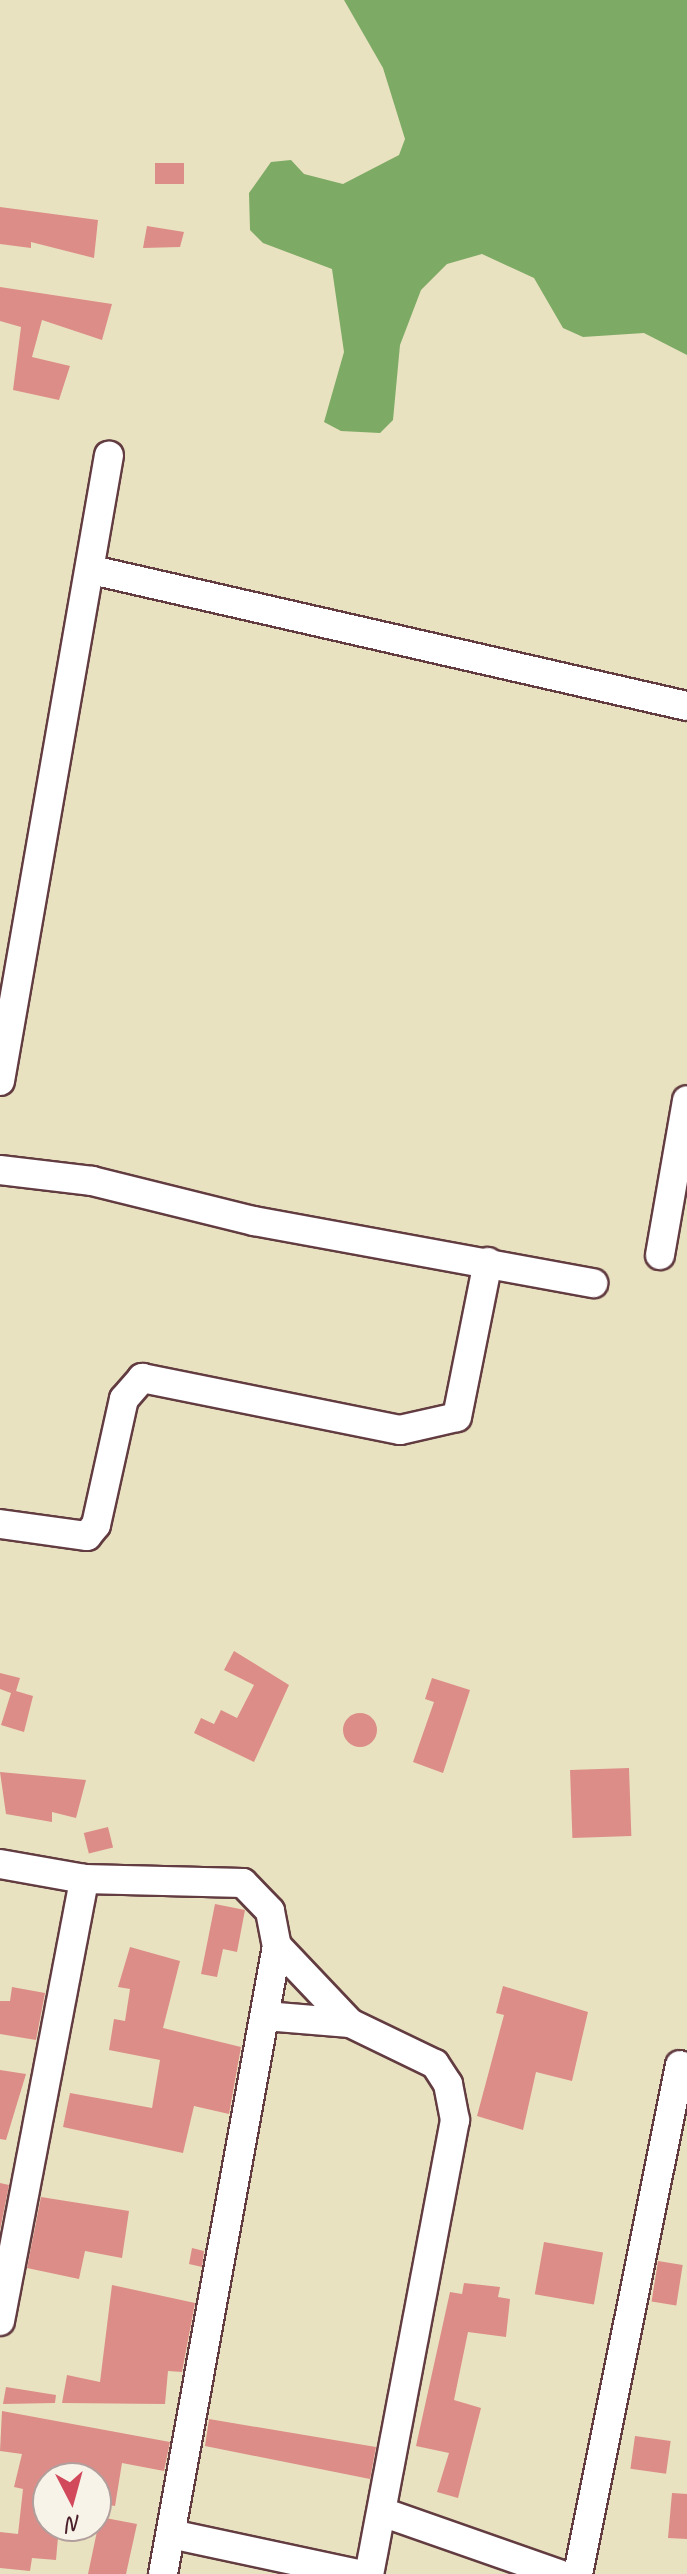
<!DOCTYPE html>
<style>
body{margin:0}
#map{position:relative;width:687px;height:2574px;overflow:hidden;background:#e9e2c0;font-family:Caveat,sans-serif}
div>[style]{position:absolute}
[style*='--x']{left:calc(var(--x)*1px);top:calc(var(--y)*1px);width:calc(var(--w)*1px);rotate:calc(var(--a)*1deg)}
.forest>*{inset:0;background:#7daa64}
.building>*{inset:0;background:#dc8d87;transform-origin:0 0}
.round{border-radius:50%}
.roads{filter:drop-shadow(2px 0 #623c41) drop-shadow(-2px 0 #623c41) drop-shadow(0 2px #623c41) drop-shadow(0 -2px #623c41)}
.minor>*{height:28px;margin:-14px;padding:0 14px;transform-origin:14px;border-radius:14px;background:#fff}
span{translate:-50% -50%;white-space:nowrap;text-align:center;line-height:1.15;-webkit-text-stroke:8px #f7f3e8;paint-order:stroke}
.north{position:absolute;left:32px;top:2462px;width:80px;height:80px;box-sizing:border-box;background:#f7f3e8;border:2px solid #b29e9c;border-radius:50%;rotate:174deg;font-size:22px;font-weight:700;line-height:32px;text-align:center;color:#4a1f2b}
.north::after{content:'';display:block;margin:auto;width:28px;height:36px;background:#d1495b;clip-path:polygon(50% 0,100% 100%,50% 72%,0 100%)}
</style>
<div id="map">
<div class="forest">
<div style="clip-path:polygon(344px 0,687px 0,687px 355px,644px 333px,583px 337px,563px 328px,534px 278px,482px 254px,447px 264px,421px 290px,400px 345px,393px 420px,380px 433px,341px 431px,324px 422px,344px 352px,332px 269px,263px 243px,250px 230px,249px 193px,271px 162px,291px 160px,304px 174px,343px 184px,399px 155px,405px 139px,383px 68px)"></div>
</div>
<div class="building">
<div style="left:155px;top:163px;width:29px;height:21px"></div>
<div style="clip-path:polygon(0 207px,98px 220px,94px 258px,31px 242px,31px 248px,0 244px)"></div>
<div style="clip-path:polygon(147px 226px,184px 232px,180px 247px,143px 248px)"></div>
<div style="clip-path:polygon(0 287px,112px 304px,102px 340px,42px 320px,32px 357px,70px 366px,59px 400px,13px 390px,21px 327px,0 321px)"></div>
<div style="clip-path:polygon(234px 1651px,289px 1685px,254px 1762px,194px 1733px,201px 1718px,214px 1724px,221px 1710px,237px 1718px,254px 1685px,224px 1670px)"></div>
<div style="clip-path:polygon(0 1673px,20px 1678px,16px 1691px,33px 1696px,24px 1732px,1px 1725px,11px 1693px,0 1689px)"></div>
<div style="clip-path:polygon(432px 1678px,470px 1690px,443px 1773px,413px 1762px,434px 1702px,425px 1699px)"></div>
<div class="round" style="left:343px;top:1713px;width:34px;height:34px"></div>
<div style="left:629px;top:1768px;width:68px;height:59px;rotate:88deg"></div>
<div style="clip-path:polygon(0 1772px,86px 1780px,76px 1818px,52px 1812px,52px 1822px,6px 1814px)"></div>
<div style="left:108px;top:1827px;width:21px;height:25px;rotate:76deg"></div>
<div style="clip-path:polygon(215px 1904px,245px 1910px,237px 1952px,223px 1949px,217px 1977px,201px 1974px)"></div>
<div style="clip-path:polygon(130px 1947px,180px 1961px,163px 2028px,241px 2047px,229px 2114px,194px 2106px,183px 2153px,63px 2127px,70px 2093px,152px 2108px,160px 2060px,109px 2050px,114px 2019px,125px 2021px,130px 1989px,118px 1987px)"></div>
<div style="clip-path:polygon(503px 1986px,588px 2012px,572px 2081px,536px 2072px,523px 2130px,477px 2116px,504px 2015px,496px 2013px)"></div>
<div style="clip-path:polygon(12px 1987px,45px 1993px,36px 2040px,0 2034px,0 2001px,10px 2001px)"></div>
<div style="clip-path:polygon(0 2070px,26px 2074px,6px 2140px,0 2139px)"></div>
<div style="clip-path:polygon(0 2183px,9px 2185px,0 2230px)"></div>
<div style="clip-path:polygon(41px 2197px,129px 2211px,122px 2258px,85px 2251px,79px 2279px,27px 2268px)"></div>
<div style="left:544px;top:2242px;width:60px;height:53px;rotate:10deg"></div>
<div style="clip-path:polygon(192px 2248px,204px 2251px,202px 2267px,189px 2264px)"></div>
<div style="left:658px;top:2261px;width:25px;height:41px;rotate:9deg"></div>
<div style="clip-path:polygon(464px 2283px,500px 2287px,498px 2297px,510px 2299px,506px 2337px,468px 2332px,454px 2400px,481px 2408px,458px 2498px,437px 2492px,449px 2453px,416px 2446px,450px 2292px,462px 2294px)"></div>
<div style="clip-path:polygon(112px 2285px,195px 2303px,182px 2372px,168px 2371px,165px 2404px,62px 2403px,67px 2375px,100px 2382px)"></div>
<div style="clip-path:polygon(6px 2387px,56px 2395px,55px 2403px,3px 2404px)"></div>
<div style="clip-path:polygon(2px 2411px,170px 2442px,164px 2471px,122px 2463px,115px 2506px,96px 2503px,96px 2478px,48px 2478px,48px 2526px,59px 2526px,56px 2560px,32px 2558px,30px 2571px,0 2568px,0 2532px,18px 2534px,23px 2489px,14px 2487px,22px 2454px,0 2451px)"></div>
<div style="clip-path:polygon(209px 2419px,376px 2447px,370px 2479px,205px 2446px)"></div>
<div style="left:635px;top:2436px;width:36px;height:33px;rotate:8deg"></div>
<div style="clip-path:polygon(672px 2493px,687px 2494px,687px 2539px,668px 2538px)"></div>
<div style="clip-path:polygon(100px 2517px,137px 2524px,126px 2574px,88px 2574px)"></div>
</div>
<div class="roads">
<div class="minor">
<div style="--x:92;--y:570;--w:610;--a:12.88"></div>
<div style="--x:0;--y:1081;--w:635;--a:-80.12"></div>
<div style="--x:0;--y:1170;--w:93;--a:6.8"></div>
<div style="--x:92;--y:1181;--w:167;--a:13.9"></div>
<div style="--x:254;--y:1221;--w:345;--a:10.4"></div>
<div style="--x:660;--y:1255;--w:157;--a:-80.1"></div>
<div style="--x:0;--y:1524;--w:88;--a:7.9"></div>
<div style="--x:87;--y:1536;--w:14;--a:-51"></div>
<div style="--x:96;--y:1525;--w:129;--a:-77.5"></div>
<div style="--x:124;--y:1399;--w:28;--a:-49"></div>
<div style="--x:142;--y:1378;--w:263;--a:11.4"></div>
<div style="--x:400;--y:1430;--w:58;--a:-12.8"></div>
<div style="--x:457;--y:1417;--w:158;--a:-78.7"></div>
<div style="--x:0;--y:1864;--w:85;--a:10.1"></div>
<div style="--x:84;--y:1879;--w:159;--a:1.4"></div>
<div style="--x:243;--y:1883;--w:39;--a:46"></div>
<div style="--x:270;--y:1911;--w:36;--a:79"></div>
<div style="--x:277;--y:1946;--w:638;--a:100.29"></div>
<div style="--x:277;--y:1946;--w:106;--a:46.5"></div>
<div style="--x:265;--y:2016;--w:85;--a:4.7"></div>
<div style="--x:350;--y:2023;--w:94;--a:25.8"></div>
<div style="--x:435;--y:2064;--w:24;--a:57"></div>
<div style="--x:448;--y:2084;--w:37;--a:79"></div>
<div style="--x:455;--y:2120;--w:462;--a:100.7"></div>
<div style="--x:0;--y:2321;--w:450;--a:-79.2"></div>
<div style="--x:382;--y:2512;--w:188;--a:19.3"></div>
<div style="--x:171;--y:2534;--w:191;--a:12.1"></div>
<div style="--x:578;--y:2574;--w:519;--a:-78.67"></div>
</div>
</div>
<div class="north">N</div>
</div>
